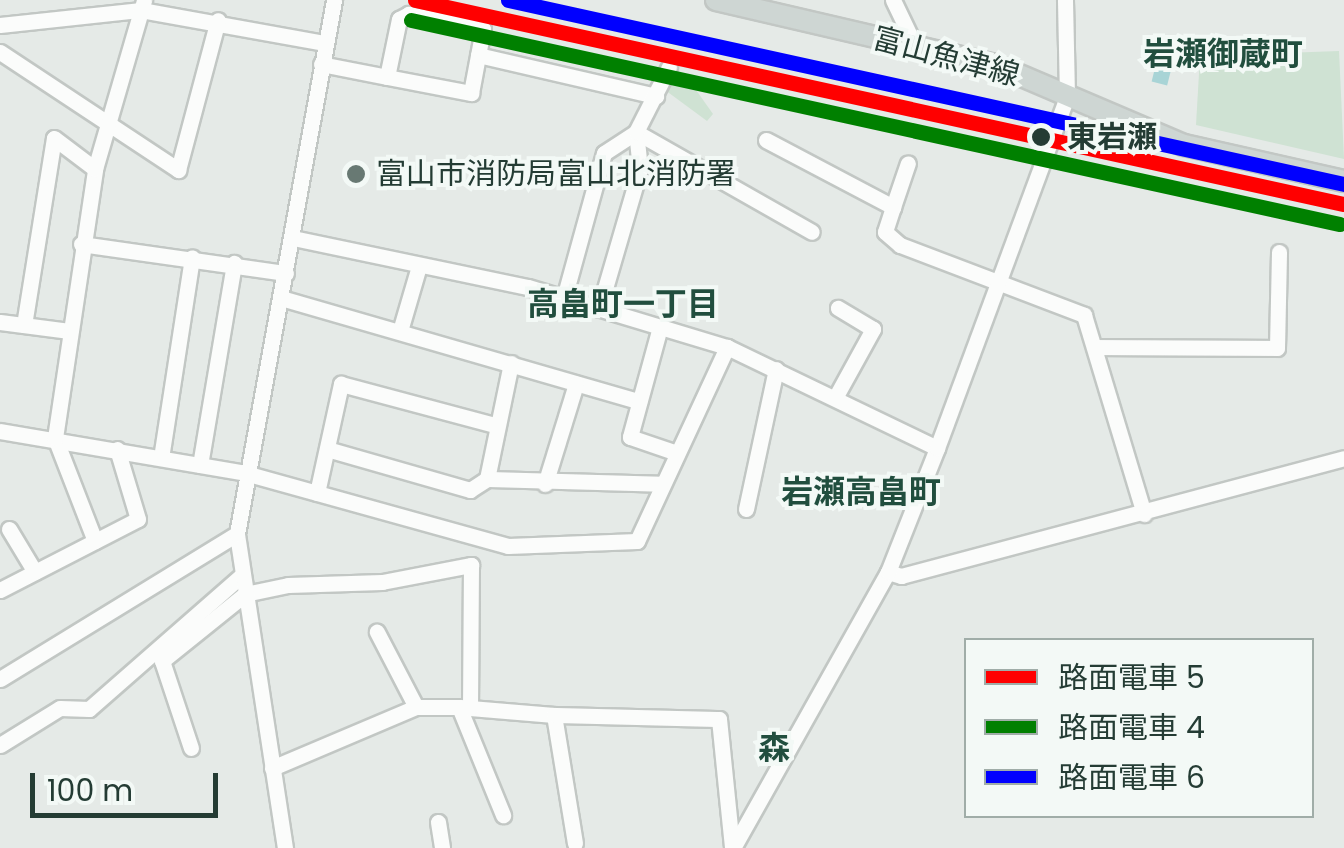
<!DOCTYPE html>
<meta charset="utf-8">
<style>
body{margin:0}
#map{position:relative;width:1344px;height:848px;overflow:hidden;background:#e5eae7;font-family:Poppins,"Noto Sans JP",sans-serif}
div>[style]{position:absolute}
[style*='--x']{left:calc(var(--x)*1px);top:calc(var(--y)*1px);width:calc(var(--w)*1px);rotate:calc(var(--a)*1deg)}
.green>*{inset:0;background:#cfe2d3}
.water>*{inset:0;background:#a8d4d6;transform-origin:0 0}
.roads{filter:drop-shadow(2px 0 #c2c7c4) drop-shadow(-2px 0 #c2c7c4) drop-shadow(0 2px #c2c7c4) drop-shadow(0 -2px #c2c7c4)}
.minor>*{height:15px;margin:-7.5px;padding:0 7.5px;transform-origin:7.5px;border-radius:7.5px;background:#fbfcfb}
.major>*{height:20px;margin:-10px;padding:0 10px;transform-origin:10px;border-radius:10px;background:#ced6d3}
.tram-1>*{height:15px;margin:-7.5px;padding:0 7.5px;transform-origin:7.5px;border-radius:7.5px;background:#f00}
.tram-2>*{height:15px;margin:-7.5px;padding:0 7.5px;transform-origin:7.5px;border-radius:7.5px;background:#008000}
.tram-3>*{height:15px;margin:-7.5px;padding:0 7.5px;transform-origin:7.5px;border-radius:7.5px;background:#00f}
.dots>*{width:28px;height:28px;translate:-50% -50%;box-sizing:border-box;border:5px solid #f3f9f6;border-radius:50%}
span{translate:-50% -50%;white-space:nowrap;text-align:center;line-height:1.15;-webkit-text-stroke:8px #f3f9f6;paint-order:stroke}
.street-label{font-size:30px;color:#243c34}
.stop-label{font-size:30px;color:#243c34;font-weight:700}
.left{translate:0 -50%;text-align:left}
.poi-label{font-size:30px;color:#243c34}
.neighbourhood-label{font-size:32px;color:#214e3e;font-weight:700}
.legend{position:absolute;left:964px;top:638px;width:350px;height:180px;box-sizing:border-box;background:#f3f9f6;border:2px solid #a0ada8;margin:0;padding:12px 18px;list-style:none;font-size:30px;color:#243c34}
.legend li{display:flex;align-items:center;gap:20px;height:50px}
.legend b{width:50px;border:2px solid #a0ada8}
.scale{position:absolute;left:30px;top:773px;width:188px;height:45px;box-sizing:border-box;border:5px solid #243c34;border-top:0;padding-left:12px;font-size:30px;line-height:35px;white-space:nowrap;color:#243c34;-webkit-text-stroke:8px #f3f9f6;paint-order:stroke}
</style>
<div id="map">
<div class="green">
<div style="clip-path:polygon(1339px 51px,1344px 159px,1196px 125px,1200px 56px)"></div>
<div style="clip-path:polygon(672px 78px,689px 80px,713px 114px,707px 121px,665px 90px)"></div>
</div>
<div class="water">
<div style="left:1163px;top:36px;width:16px;height:47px;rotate:14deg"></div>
</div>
<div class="roads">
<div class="minor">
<div style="--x:893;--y:0;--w:51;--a:64.4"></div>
<div style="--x:0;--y:25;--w:142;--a:-6.1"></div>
<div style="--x:141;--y:10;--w:187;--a:10.2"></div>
<div style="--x:0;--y:52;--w:214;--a:33.5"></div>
<div style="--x:178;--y:170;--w:155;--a:-75.1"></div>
<div style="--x:478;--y:55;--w:183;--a:13"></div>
<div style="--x:321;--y:64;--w:67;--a:11.1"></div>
<div style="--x:387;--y:77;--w:86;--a:10.8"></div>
<div style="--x:471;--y:93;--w:65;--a:-79.4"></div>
<div style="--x:483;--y:29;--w:76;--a:-168.5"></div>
<div style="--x:409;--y:14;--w:11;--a:153"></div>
<div style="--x:399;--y:19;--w:59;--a:101.7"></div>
<div style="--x:766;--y:140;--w:144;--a:27.8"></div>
<div style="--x:893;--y:207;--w:26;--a:108"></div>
<div style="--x:885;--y:232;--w:20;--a:41"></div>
<div style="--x:900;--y:245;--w:197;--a:20.8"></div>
<div style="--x:1084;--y:315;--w:208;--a:73.2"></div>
<div style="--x:893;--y:207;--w:46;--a:-71.2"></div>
<div style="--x:293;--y:238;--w:240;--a:11.8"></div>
<div style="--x:528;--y:287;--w:208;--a:16.8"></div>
<div style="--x:727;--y:347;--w:233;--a:25.7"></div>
<div style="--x:81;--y:244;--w:207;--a:8.1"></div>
<div style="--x:281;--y:298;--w:373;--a:16.1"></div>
<div style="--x:564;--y:298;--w:150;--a:-74.6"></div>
<div style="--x:604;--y:153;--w:38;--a:-33"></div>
<div style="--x:636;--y:132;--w:202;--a:29.6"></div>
<div style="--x:599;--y:309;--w:146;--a:-73.7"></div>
<div style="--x:640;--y:169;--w:37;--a:-96"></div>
<div style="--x:636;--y:132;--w:73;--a:-63.1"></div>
<div style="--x:0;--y:322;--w:70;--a:7.4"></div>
<div style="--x:24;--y:325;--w:189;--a:-80.9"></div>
<div style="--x:54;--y:138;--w:51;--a:37.1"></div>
<div style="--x:660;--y:327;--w:114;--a:105.3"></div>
<div style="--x:630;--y:437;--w:50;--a:18.8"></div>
<div style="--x:400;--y:331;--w:68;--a:-73.7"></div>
<div style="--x:1097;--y:347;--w:180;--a:0.3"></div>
<div style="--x:1277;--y:348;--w:96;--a:-88.8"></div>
<div style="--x:511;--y:363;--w:118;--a:101.7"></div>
<div style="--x:487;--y:479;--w:175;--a:1.6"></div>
<div style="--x:835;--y:398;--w:79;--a:-61.2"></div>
<div style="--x:873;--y:329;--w:41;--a:-149"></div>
<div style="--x:0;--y:431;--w:249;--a:9.7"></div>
<div style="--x:245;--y:473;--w:273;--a:15.5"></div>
<div style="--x:508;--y:546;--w:129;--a:-2.2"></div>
<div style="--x:637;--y:541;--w:214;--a:-65.1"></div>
<div style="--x:327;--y:449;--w:149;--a:16"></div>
<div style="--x:470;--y:490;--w:20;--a:-33"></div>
<div style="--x:161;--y:458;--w:203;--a:-81.2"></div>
<div style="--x:200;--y:465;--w:205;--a:-80.4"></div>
<div style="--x:545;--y:484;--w:105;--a:-72.8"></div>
<div style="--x:317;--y:493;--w:112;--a:-77.6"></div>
<div style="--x:341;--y:384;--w:159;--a:14.9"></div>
<div style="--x:746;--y:509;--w:143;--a:-77.9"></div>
<div style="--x:9;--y:529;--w:50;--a:58.8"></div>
<div style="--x:95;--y:541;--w:110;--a:-111.2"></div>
<div style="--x:55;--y:438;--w:272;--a:-81.5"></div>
<div style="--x:95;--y:169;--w:176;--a:-73.8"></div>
<div style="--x:888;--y:572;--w:14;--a:17"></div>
<div style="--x:901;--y:576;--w:458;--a:-14.9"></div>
<div style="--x:0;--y:590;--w:155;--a:-27.2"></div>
<div style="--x:138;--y:519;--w:73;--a:-106.7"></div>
<div style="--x:0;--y:679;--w:278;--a:-31.5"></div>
<div style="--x:416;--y:707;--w:43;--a:0"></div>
<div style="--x:459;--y:707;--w:117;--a:67.8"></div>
<div style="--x:470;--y:708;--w:84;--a:4.8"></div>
<div style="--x:554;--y:715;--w:130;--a:80.7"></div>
<div style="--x:554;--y:715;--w:165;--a:1.4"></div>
<div style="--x:719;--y:719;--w:130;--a:84.2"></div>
<div style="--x:0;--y:745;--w:70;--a:-31.7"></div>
<div style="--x:60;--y:708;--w:29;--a:2"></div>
<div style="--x:89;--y:709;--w:202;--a:-41.2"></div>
<div style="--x:191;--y:748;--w:92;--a:-108.4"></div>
<div style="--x:162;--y:661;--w:107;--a:-38.9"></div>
<div style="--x:245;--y:594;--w:44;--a:-11.8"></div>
<div style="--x:288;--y:585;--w:94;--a:-1.8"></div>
<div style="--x:382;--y:582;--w:91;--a:-10.8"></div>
<div style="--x:471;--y:565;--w:143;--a:90.4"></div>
<div style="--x:470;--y:708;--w:11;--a:-175"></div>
<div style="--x:272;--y:768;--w:156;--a:-23"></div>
<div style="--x:416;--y:707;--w:85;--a:-117.5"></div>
<div style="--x:438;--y:822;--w:26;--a:81"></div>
<div style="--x:285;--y:848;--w:318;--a:-98.7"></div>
<div style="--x:237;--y:534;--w:543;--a:-79.7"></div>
<div style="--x:733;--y:848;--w:317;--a:-60.7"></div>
<div style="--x:888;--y:572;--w:133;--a:-68.4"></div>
<div style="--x:937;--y:448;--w:375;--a:-69.7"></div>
<div style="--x:1067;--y:96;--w:96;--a:-91.2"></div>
</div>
<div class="major">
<div style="--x:716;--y:0;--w:287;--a:13.1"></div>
<div style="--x:996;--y:65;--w:204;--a:23.1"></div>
<div style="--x:1184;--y:145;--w:164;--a:12.7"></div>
</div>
</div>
<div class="tram-1">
<div style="--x:415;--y:0;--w:951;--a:12.39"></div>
</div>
<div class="tram-2">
<div style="--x:411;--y:20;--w:951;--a:12.39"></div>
</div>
<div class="tram-3">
<div style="--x:508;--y:0;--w:856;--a:12.41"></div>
</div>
<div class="dots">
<div style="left:1041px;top:137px;background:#243c34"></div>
<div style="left:356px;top:174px;background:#687973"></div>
</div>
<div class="street-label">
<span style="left:946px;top:57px;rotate:15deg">富山魚津線</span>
</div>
<div class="stop-label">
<span class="left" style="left:1067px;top:137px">東岩瀬</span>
</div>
<div class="poi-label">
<span class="left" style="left:376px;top:174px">富山市消防局富山北消防署</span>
</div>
<div class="neighbourhood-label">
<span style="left:1223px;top:54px">岩瀬御蔵町</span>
<span style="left:623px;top:304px">高畠町一丁目</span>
<span style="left:861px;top:492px">岩瀬高畠町</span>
<span style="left:774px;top:748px">森</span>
</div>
<ul class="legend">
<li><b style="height:12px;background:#f00"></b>路面電車 5</li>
<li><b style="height:12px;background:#008000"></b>路面電車 4</li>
<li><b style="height:12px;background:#00f"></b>路面電車 6</li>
</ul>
<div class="scale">100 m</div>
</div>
